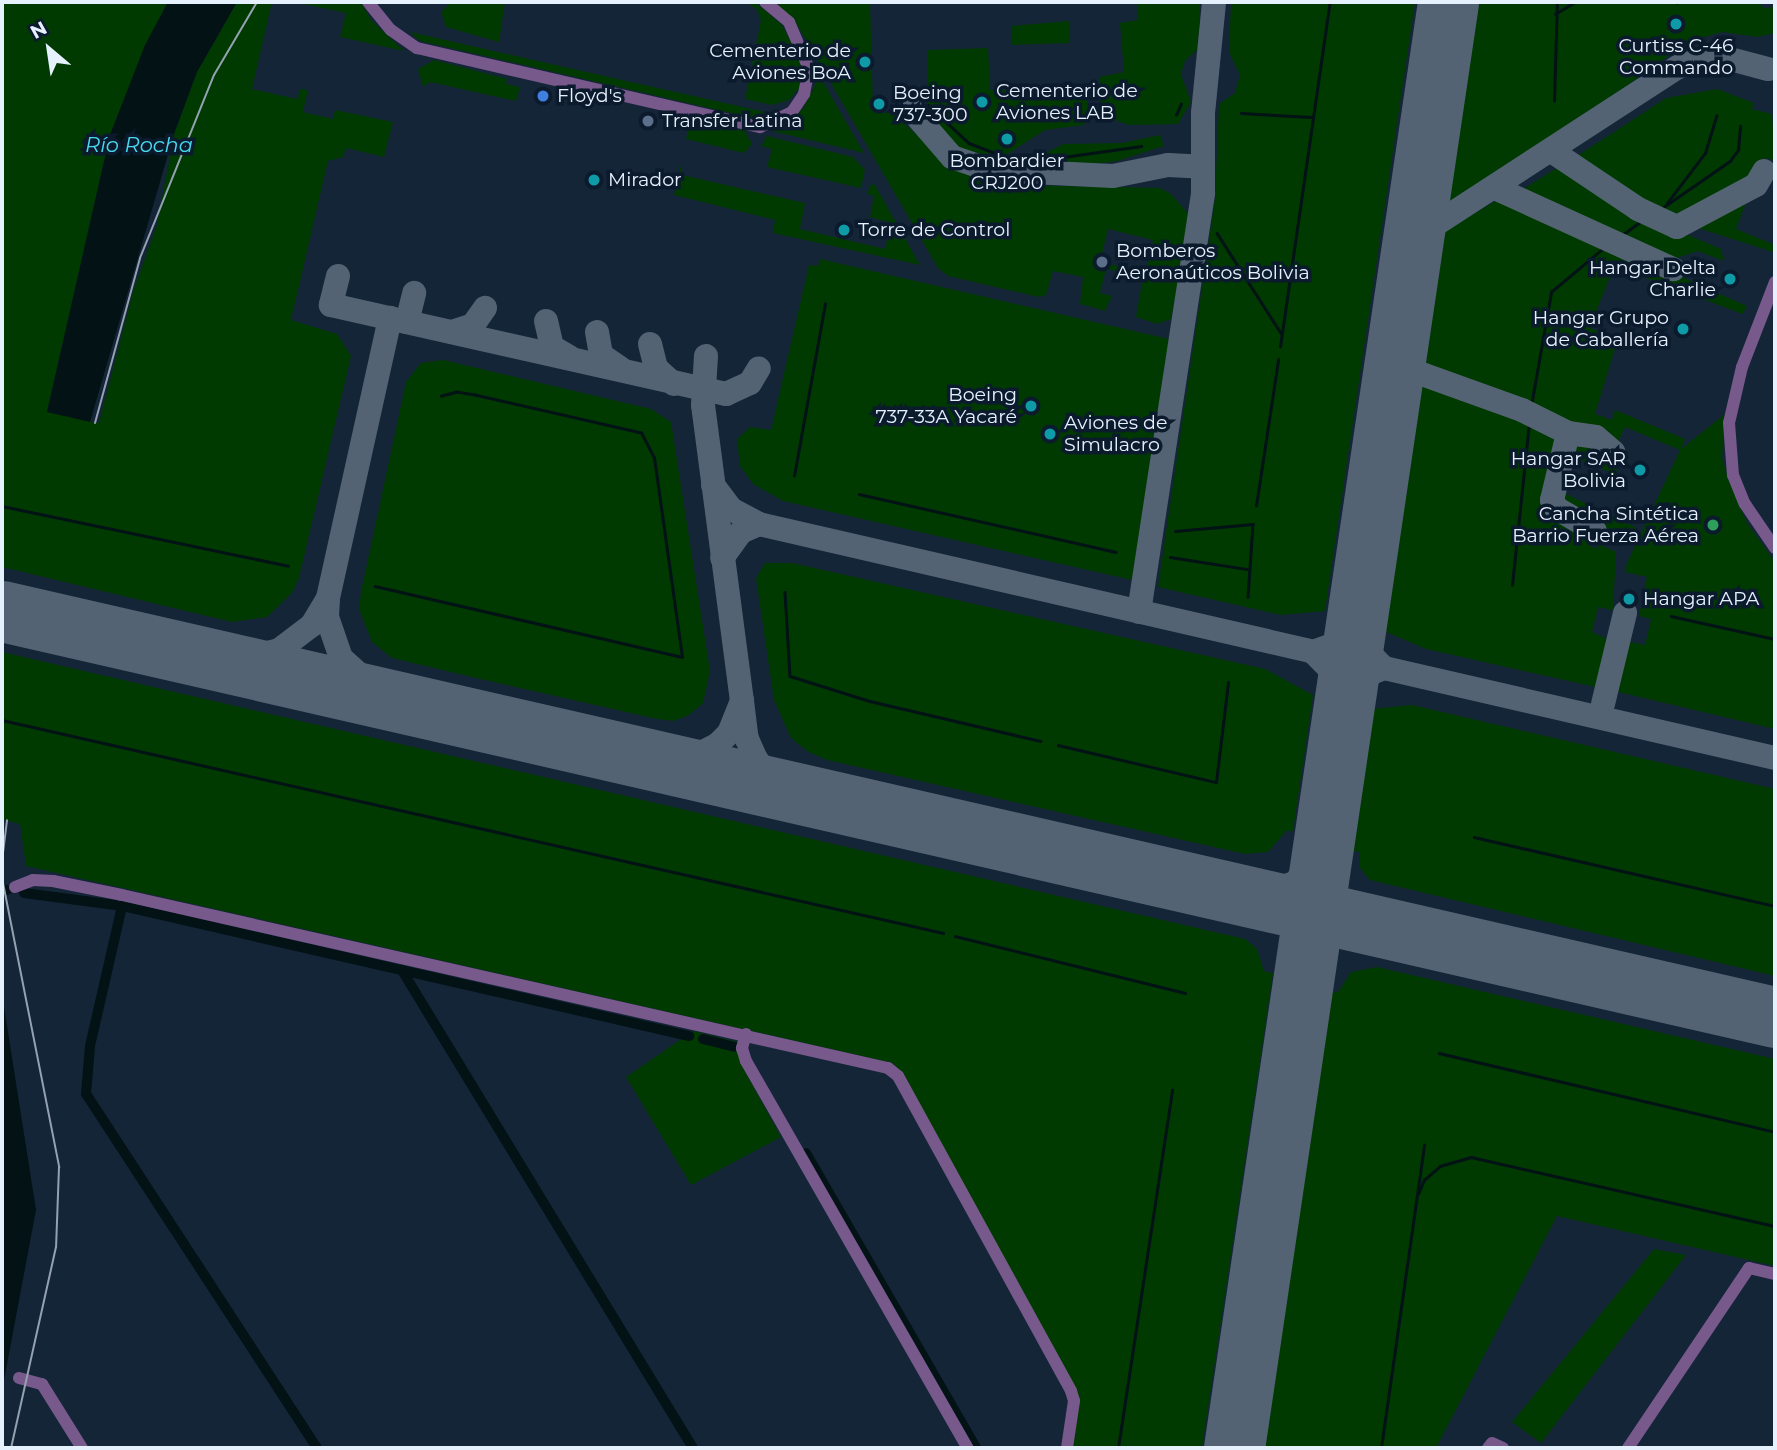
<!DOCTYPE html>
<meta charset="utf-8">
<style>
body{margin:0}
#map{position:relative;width:1777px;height:1450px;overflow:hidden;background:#152538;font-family:Montserrat,sans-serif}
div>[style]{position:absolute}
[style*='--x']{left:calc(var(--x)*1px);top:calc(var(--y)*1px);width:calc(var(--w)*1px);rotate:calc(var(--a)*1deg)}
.green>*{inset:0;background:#003a01}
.water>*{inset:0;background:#021215}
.stream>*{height:2.5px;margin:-1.25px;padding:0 1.25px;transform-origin:1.25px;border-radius:1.25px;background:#021215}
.canal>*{height:10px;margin:-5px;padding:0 5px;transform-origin:5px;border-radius:5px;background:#021215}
.taxiway>*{height:24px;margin:-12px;padding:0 12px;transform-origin:12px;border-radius:12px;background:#546374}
.runway>*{height:61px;margin:-30.5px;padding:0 30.5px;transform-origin:30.5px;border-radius:30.5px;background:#546374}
.minor>*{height:12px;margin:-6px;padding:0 6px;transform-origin:6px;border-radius:6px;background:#77598b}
.tram>*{height:2px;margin:-1px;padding:0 1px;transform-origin:1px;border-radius:1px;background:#94a1b1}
.dots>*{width:19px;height:19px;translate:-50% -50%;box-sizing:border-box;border:4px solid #0b1b2d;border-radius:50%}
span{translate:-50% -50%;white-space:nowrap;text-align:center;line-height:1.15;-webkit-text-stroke:7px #0b1b2d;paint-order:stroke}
.poi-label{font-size:19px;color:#e6f1fe}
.right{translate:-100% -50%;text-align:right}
.left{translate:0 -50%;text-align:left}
.water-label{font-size:21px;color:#48d9ee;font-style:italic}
.frame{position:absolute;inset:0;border:4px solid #e6f1fe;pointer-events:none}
.north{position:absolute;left:14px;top:14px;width:70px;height:70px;-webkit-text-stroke:5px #0b1b2d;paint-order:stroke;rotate:331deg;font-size:19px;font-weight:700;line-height:28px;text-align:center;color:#e6f1fe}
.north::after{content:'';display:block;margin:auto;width:24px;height:32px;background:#e6f1fe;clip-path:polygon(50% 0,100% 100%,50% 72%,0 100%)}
</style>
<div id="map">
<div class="green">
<div style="clip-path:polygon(2px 2px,168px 2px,145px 46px,110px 135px,47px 412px,99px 423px,133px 292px,157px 225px,174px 134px,197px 72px,237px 2px,272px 2px,252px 89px,297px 99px,300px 89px,308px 90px,303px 112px,333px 119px,335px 110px,393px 122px,384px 157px,346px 148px,343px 157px,328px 161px,291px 320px,337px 334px,351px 356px,299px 578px,292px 593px,267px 617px,232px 622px,2px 567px)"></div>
<div style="clip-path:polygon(294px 2px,361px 2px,371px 20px,404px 51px,340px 37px,346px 13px)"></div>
<div style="clip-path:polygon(451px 2px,505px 2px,499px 42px,446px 27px,441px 12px)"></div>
<div style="clip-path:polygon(745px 2px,757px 4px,781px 24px,801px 60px,801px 86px,789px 100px,772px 105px,745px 99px,761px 21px,757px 9px)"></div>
<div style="clip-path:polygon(evenodd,775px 2px,870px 2px,873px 106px,880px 113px,891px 112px,953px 167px,1014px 185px,1160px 188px,1171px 194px,1187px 212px,1188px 228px,1171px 319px,1157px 324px,1136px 317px,1143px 276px,1106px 269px,1100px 293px,1112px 296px,1105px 311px,1080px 304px,1083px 277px,1053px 271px,1046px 295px,1039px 297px,948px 276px,938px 268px,796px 23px,775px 2px,1108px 229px,1153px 240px,1146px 272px,1100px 262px,1108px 229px)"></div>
<div style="clip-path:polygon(1138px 2px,1200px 2px,1198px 49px,1185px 61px,1181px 74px,1191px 102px,1178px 124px,1129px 125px,1101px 115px,1099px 77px,1124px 72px,1120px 23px,1138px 20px)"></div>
<div style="clip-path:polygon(1231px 2px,1415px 2px,1325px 611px,1281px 615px,1158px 587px,1215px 199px,1219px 104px,1235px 93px,1240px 75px,1229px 52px)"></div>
<div style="clip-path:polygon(1476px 2px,1758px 2px,1764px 8px,1775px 7px,1775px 33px,1757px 37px,1723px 32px,1689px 41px,1544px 145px,1446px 207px)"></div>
<div style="clip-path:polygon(1069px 21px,1070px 43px,1011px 45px,1011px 26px)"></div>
<div style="clip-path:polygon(410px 32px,653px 87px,778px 115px,757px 119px,420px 41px)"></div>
<div style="clip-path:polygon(988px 48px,990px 90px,1085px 88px,1089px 113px,1084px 125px,1045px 130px,998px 160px,981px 158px,957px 146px,934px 127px,928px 111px,927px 50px)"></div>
<div style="clip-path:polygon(434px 60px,507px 79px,506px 84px,520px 87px,516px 101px,430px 82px,423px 87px,418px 69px)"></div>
<div style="clip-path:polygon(815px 68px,864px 153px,772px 131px,803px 109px,815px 85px)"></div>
<div style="clip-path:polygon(1717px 89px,1754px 103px,1752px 109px,1772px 114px,1775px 160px,1763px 158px,1739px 191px,1685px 219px,1666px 219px,1648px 211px,1571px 160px,1666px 98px)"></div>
<div style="clip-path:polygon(689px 126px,744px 130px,752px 144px,744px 153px,686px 139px)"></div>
<div style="clip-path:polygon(1160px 135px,1164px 146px,1117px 161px,1089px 165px,1051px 160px,1045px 153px,1064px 144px,1122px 143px)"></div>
<div style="clip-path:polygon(767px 136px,853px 157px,865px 170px,861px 188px,767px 167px,772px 149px,761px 146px)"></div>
<div style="clip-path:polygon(681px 164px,682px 175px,805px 203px,800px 229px,885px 249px,891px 223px,870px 217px,874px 196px,867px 194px,871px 184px,875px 185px,920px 265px,773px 233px,775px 220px,674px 195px)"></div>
<div style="clip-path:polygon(1563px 164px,1644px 216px,1721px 249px,1724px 261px,1698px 251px,1667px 261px,1517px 193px)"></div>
<div style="clip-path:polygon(1767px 185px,1747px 200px,1736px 229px,1775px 245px,1773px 252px,1692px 226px)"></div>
<div style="clip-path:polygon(1502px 197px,1747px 306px,1743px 314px,1614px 266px,1590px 328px,1618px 339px,1595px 414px,1612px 420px,1615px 410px,1685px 439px,1681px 449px,1725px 414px,1722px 457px,1728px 479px,1747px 523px,1775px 562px,1775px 729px,1614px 691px,1624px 648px,1631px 642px,1645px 645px,1651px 619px,1639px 616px,1647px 577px,1625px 572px,1627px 563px,1680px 450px,1625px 427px,1616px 447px,1607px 444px,1593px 431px,1567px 426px,1422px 369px,1442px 233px)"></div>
<div style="clip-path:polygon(820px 259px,1169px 339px,1132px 580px,783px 501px,753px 484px,740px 466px,737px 439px,750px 427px,771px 430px,809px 265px,818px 266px)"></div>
<div style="clip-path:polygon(443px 360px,651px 409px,671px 422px,710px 671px,703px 703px,689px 715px,674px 721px,657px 719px,476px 678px,392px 658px,372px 642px,359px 609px,361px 592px,406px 382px,421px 363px)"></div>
<div style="clip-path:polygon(1421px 376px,1558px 433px,1561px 440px,1540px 500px,1545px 514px,1591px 539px,1588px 545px,1597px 549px,1599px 544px,1616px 552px,1613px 610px,1598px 607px,1592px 632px,1610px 640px,1600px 688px,1426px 649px,1384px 631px)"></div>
<div style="clip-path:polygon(1573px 439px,1589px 439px,1612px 455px,1609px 461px,1619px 466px,1615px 474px,1576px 459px,1570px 469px,1564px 465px)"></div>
<div style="clip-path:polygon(1560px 491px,1595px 508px,1637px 528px,1631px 537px,1598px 525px,1563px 507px,1557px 498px)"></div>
<div style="clip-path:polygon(765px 563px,792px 563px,1265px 669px,1313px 695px,1293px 831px,1286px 831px,1268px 852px,1245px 854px,827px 760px,807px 751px,791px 738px,774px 700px,756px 578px)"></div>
<div style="clip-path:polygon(2px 652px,1245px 939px,1257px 949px,1264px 971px,1273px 973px,1202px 1448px,1070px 1448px,1078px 1402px,893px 1063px,26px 866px,20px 824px,2px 819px)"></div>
<div style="clip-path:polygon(1412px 705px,1775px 789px,1775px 976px,1370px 880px,1360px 868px,1360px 852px,1350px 851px,1371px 709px)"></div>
<div style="clip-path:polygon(1377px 967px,1775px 1059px,1775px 1266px,1557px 1216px,1436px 1448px,1263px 1448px,1330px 992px,1338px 992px,1351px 972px)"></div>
<div style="clip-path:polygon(693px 1031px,738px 1042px,743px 1068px,781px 1137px,691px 1185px,626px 1077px)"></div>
<div style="clip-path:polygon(1654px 1249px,1686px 1255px,1541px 1443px,1512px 1422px)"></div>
</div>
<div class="water">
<div style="clip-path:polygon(168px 2px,237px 2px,197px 72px,174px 134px,90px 422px,47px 412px,110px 135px,145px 45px)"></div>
<div style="clip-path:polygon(2px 994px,36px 1210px,2px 1391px)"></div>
</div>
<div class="stream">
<div style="--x:1676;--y:2;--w:1;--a:45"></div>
<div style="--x:1555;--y:14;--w:23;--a:-31"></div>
<div style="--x:1554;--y:101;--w:99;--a:-88.3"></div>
<div style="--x:928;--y:105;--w:56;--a:42.8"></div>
<div style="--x:969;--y:143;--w:26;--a:21"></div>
<div style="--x:1241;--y:113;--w:70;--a:3.3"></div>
<div style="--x:1176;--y:115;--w:12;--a:-66"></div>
<div style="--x:1063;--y:157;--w:79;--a:-8"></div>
<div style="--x:1667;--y:203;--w:63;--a:-52.8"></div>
<div style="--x:1705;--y:153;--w:39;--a:-73"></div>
<div style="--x:1662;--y:208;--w:83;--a:-34.7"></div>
<div style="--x:1730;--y:161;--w:14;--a:-54"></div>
<div style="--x:1738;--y:150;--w:24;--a:-85"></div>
<div style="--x:1217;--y:233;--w:119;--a:57.4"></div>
<div style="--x:1622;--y:235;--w:22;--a:-36"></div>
<div style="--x:1280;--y:347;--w:349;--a:-81.8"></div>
<div style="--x:1531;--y:406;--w:116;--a:-80"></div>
<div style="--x:1551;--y:292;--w:65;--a:-40"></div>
<div style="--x:794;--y:476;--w:175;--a:-79.8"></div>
<div style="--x:859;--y:494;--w:263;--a:12.7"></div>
<div style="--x:2;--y:506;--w:292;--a:11.8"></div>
<div style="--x:1256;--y:506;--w:148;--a:-81.4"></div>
<div style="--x:1175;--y:531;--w:78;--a:-5.1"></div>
<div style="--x:1253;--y:524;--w:73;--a:93.9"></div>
<div style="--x:1170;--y:557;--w:78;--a:8.9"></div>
<div style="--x:1512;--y:585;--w:162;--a:-84"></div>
<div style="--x:375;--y:586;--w:315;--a:13"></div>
<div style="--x:682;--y:657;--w:201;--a:-98"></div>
<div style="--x:654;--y:458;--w:28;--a:-117"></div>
<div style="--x:641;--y:433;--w:170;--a:-167.1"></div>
<div style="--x:475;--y:395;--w:18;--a:-171"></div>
<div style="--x:457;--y:392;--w:16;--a:165"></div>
<div style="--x:785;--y:592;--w:84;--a:86.6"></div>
<div style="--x:790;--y:676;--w:84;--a:17.4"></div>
<div style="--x:870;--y:701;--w:175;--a:13.2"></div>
<div style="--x:1671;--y:616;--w:107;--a:12.5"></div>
<div style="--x:2;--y:720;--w:965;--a:12.75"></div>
<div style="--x:1058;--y:745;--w:162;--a:13.2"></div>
<div style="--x:1216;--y:782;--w:100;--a:-83.1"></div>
<div style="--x:1474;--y:837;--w:309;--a:12.9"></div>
<div style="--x:955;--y:936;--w:237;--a:13.9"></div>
<div style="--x:1439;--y:1053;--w:345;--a:13.2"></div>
<div style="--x:1418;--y:1194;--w:15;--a:-67"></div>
<div style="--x:1424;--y:1180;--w:21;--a:-41"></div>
<div style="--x:1440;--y:1166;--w:32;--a:-16"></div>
<div style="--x:1471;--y:1157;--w:312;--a:12.8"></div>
<div style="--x:1118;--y:1448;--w:362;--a:-81.4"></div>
<div style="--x:1381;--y:1448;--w:306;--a:-81.9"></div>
</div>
<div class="canal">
<div style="--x:2;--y:889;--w:5;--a:11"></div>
<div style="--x:24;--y:893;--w:92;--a:7.5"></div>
<div style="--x:403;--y:972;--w:557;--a:58.65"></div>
<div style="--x:703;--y:1039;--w:32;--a:14"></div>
<div style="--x:806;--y:1153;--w:340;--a:60"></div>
<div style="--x:317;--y:1448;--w:423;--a:-123.1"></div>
<div style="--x:86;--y:1094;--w:48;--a:-85.2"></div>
<div style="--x:90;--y:1046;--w:144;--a:-77.1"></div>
<div style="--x:122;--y:906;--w:582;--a:12.91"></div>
</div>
<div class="taxiway">
<div style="--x:912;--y:111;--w:61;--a:49"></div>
<div style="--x:952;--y:157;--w:39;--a:19"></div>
<div style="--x:989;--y:170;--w:124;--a:2.8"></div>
<div style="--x:1113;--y:176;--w:56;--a:-11.3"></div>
<div style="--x:1168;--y:165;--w:35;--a:3"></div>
<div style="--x:1553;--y:152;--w:102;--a:33.8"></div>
<div style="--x:1638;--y:209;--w:43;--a:24.8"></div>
<div style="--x:1677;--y:227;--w:89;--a:-28"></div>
<div style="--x:1756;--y:185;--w:16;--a:-60"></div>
<div style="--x:1495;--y:188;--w:196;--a:24.5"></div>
<div style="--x:1413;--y:239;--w:316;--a:-33"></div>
<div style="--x:1678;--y:67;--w:39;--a:-18"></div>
<div style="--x:1715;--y:55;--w:55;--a:14.8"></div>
<div style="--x:338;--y:276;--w:30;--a:104"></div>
<div style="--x:331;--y:305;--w:405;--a:12.7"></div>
<div style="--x:726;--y:394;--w:26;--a:-25"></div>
<div style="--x:750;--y:383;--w:17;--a:-59"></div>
<div style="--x:546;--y:321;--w:27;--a:77"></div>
<div style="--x:552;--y:347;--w:20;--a:30"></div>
<div style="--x:407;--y:322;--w:30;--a:-76"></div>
<div style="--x:452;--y:332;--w:22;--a:-18"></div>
<div style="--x:473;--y:325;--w:21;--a:-55"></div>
<div style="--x:597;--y:332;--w:23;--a:80"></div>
<div style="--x:601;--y:355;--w:23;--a:34"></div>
<div style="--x:650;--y:344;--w:25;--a:76"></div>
<div style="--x:656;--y:368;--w:24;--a:42"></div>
<div style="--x:706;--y:356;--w:49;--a:93.5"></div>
<div style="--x:703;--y:405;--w:299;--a:82.5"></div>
<div style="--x:1394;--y:364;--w:136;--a:19.8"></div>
<div style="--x:1522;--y:410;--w:51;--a:26.6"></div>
<div style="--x:1568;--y:433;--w:69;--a:103.4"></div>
<div style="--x:1552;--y:500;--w:9;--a:63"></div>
<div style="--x:1556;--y:508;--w:45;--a:30.5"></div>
<div style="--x:1568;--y:433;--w:28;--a:8"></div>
<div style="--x:1596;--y:437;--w:23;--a:41"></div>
<div style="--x:713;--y:485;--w:30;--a:53"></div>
<div style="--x:731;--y:509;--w:32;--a:28"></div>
<div style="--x:759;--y:524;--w:20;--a:156"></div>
<div style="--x:741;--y:532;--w:32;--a:126"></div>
<div style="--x:759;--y:524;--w:1043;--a:12.97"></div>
<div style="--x:328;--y:598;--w:287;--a:-77.5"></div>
<div style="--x:1139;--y:612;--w:424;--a:-81.3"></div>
<div style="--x:1203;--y:193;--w:80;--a:-90"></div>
<div style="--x:1203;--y:113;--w:112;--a:-84.3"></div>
<div style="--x:1313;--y:652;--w:30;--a:45"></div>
<div style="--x:1334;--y:673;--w:37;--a:76"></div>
<div style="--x:1343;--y:709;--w:35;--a:-61"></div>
<div style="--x:1360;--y:678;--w:26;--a:-23"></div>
<div style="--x:1313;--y:652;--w:30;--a:-20"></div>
<div style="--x:1341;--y:642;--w:26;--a:-54"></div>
<div style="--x:1356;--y:621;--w:27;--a:75"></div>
<div style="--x:1363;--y:647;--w:30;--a:45"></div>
<div style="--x:214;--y:660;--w:25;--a:0"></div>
<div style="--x:239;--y:660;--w:41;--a:-14"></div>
<div style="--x:279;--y:650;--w:41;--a:-37.1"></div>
<div style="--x:312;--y:625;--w:31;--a:-59"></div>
<div style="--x:328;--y:598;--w:19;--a:93"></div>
<div style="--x:327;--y:617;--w:43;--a:71.1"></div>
<div style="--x:341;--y:658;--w:63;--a:41.8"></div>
<div style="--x:1603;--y:704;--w:94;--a:-76.4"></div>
<div style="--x:655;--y:761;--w:36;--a:-5"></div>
<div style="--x:691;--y:758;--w:30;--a:-27"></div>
<div style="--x:718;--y:744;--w:16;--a:-45"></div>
<div style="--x:729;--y:733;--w:35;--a:-68"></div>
<div style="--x:742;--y:701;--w:38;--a:83"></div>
<div style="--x:747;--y:739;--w:22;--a:66"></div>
<div style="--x:756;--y:759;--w:16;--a:55"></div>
<div style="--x:765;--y:772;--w:44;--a:31.2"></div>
<div style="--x:1321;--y:860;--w:40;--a:71.1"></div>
<div style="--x:1334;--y:898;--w:41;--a:39.1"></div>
<div style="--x:1248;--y:897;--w:49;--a:-16.6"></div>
<div style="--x:1295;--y:883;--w:31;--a:-53"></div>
<div style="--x:1314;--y:858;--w:41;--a:-71.6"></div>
</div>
<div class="runway">
<div style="--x:2;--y:611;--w:1819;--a:12.9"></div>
<div style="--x:1234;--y:1448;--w:1462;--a:-81.58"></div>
</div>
<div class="minor">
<div style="--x:368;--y:2;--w:36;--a:51"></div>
<div style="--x:391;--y:30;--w:32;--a:35"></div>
<div style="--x:417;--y:48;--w:352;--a:13"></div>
<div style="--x:760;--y:127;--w:35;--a:-25"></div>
<div style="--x:792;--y:112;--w:22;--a:-56"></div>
<div style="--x:804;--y:94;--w:25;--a:-79"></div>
<div style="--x:809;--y:69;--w:51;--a:-113.1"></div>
<div style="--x:789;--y:22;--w:31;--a:-140"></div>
<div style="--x:1775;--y:282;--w:91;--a:111.2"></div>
<div style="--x:1742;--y:367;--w:57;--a:103.1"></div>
<div style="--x:1729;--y:423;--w:52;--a:85.6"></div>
<div style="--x:1733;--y:475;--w:31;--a:68"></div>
<div style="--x:1745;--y:504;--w:53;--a:55.7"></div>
<div style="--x:15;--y:887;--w:19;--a:-21"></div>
<div style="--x:33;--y:880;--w:20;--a:3"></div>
<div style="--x:53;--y:881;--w:70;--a:11.5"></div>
<div style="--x:122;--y:895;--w:785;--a:12.73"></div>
<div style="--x:888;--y:1068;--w:13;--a:39"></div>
<div style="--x:898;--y:1076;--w:359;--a:61.2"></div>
<div style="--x:1071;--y:1391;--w:10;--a:73"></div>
<div style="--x:1074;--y:1401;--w:48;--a:98.5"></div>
<div style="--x:746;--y:1034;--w:15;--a:106"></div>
<div style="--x:742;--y:1048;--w:14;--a:73"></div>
<div style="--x:746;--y:1061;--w:446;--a:60.2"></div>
<div style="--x:19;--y:1378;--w:24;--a:15"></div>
<div style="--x:42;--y:1384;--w:75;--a:58"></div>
<div style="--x:1488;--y:1448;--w:6;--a:-51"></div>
<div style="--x:1492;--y:1443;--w:12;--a:24"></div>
<div style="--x:1628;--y:1448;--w:217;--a:-56.1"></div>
<div style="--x:1749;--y:1268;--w:27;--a:13"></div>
</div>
<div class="tram">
<div style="--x:95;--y:423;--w:171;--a:-74.7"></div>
<div style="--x:140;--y:258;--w:197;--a:-68"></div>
<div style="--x:214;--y:75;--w:85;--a:-59.5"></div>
<div style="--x:2;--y:861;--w:41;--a:-83"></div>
<div style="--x:2;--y:878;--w:295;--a:78.8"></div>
<div style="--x:59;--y:1167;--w:80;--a:92.1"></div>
<div style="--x:56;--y:1247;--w:206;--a:102.6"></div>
</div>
<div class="dots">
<div style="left:1676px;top:24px;background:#0f9aa8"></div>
<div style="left:865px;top:62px;background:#0f9aa8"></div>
<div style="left:543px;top:96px;background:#3f7fe0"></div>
<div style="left:982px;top:102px;background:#0f9aa8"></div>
<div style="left:879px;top:104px;background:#0f9aa8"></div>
<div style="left:648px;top:121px;background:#5c6f8a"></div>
<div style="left:1007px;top:139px;background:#0f9aa8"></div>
<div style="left:594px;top:180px;background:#0f9aa8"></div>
<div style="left:844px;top:230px;background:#0f9aa8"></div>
<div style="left:1102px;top:262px;background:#5c6f8a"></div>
<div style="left:1730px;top:279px;background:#0f9aa8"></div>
<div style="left:1683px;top:329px;background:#0f9aa8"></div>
<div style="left:1031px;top:406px;background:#0f9aa8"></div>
<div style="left:1050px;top:434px;background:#0f9aa8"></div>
<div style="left:1640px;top:470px;background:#0f9aa8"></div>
<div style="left:1713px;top:525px;background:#2e9e5b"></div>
<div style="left:1629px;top:599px;background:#0f9aa8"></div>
</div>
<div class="poi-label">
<span style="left:1676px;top:57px">Curtiss C-46<br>Commando</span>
<span class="right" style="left:851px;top:62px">Cementerio de<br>Aviones BoA</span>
<span class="left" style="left:996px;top:102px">Cementerio de<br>Aviones LAB</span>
<span class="left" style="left:893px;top:104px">Boeing<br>737-300</span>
<span class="left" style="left:557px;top:96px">Floyd's</span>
<span class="left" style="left:662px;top:121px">Transfer Latina</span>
<span style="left:1007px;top:172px">Bombardier<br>CRJ200</span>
<span class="left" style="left:608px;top:180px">Mirador</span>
<span class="left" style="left:858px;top:230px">Torre de Control</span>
<span class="left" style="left:1116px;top:262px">Bomberos<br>Aeronaúticos Bolivia</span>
<span class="right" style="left:1716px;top:279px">Hangar Delta<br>Charlie</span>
<span class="right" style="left:1669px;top:329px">Hangar Grupo<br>de Caballería</span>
<span class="right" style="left:1017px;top:406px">Boeing<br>737-33A Yacaré</span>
<span class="left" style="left:1064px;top:434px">Aviones de<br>Simulacro</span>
<span class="right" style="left:1626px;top:470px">Hangar SAR<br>Bolivia</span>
<span class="right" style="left:1699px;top:525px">Cancha Sintética<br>Barrio Fuerza Aérea</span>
<span class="left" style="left:1643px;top:599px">Hangar APA</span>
</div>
<div class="water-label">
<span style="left:139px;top:145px">Río Rocha</span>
</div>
<div class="frame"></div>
<div class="north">N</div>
</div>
